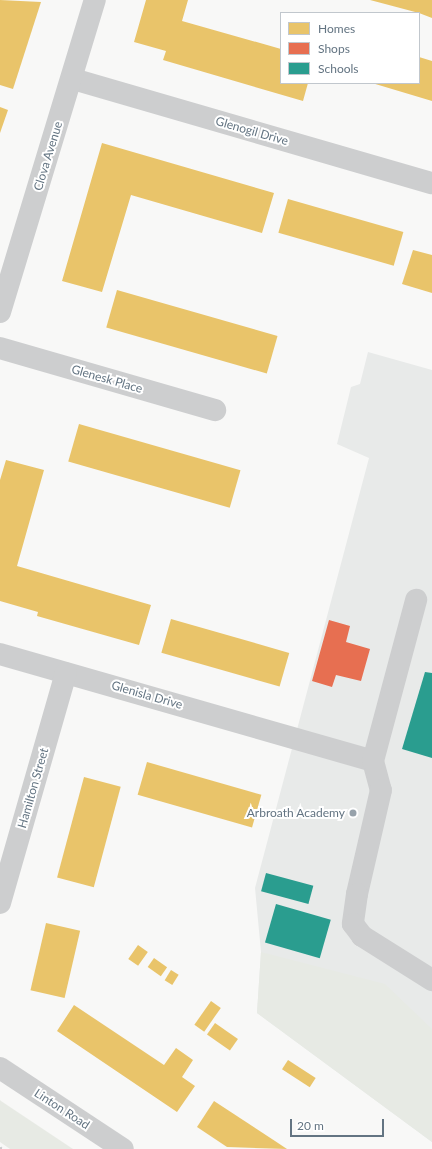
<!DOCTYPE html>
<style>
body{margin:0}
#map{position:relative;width:432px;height:1149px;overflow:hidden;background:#f8f8f7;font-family:Lato,sans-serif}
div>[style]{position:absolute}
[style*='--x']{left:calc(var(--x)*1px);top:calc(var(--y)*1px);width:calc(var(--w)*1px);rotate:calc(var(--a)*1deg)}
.built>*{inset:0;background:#e8eae9}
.green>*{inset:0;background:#e7eae4}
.homes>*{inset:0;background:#e9c46a;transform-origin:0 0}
.shops>*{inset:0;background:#e76f51}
.schools>*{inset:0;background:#2a9d8f;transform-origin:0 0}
.path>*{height:2.5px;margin-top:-1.25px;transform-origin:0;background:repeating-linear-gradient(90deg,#cacbcc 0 2px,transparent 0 4px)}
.minor>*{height:22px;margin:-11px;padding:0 11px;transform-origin:11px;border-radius:11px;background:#cdcecf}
.dots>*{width:11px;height:11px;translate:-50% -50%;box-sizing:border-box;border:2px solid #fff;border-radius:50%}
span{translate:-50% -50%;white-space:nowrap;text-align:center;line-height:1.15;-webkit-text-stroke:4px #fff;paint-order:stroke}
.street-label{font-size:12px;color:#637482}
.poi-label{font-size:12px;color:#637482}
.right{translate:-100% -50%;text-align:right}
.legend{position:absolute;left:280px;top:12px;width:140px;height:72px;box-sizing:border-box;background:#fff;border:1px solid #c1c7cd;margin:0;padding:5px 7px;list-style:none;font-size:12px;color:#637482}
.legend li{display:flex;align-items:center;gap:8px;height:20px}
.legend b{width:20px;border:1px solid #c1c7cd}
.scale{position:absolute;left:290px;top:1119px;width:94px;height:18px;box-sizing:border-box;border:2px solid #637482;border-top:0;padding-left:5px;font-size:12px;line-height:14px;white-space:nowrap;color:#637482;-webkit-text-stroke:3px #fff;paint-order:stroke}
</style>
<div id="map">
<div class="built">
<div style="clip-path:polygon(368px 352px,432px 370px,432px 1142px,257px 1013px,261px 952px,255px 888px,369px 458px,337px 444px,351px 387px,360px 384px)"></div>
</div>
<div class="green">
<div style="clip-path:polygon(261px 952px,385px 984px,432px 1029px,432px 1142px,257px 1013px)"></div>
<div style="clip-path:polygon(0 1100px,1px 1101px,73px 1149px,10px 1149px,0 1142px)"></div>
</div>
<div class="homes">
<div style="clip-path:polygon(0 0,41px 2px,13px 89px,0 85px)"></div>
<div style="clip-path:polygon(146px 0,188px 0,182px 21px,281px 49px,281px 83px,308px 83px,303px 101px,163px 60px,166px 51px,134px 42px)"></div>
<div style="clip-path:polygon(370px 0,432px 0,432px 18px,419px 13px)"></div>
<div style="clip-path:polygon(419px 57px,432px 61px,432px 101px,372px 83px,419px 83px)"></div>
<div style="clip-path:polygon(0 107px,8px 110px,0 133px)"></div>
<div style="clip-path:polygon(102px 143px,274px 193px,262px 233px,131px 195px,102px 292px,62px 281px)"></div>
<div style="left:288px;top:199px;width:120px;height:35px;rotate:16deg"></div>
<div style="clip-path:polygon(413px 250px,432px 255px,432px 293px,402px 284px)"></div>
<div style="left:117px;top:290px;width:167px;height:39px;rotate:16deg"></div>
<div style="left:79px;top:424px;width:168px;height:39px;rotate:16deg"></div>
<div style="clip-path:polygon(6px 460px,44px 470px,17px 566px,151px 605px,139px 645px,37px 616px,38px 612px,0 601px,0 480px)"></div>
<div style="left:171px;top:619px;width:123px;height:35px;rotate:16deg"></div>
<div style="left:147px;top:762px;width:119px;height:34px;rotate:16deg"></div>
<div style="left:84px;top:777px;width:38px;height:104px;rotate:15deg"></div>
<div style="left:46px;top:923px;width:35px;height:69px;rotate:13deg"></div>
<div style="left:138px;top:945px;width:12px;height:17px;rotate:35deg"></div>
<div style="left:154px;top:958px;width:16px;height:11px;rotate:35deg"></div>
<div style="left:171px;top:970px;width:9px;height:12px;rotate:32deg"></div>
<div style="left:211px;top:1001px;width:12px;height:29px;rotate:35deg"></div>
<div style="clip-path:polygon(74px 1005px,164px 1065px,176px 1048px,193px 1060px,182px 1077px,195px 1086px,177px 1112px,57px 1031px)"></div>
<div style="left:215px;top:1023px;width:28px;height:14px;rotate:35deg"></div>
<div style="left:288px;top:1060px;width:33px;height:11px;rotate:33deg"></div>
<div style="clip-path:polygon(214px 1101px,275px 1141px,287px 1149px,227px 1147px,197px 1127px)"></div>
</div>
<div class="shops">
<div style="clip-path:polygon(329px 620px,350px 626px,346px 642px,370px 649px,361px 681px,336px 675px,332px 687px,312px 681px)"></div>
</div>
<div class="schools">
<div style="clip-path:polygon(425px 672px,432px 673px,432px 758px,402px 749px)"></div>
<div style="left:266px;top:873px;width:49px;height:19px;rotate:15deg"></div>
<div style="left:276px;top:904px;width:57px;height:40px;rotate:16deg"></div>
</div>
<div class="path">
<div style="--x:0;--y:1147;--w:3;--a:45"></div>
</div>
<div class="minor">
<div style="--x:73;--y:79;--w:374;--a:16.2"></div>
<div style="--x:0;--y:312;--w:326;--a:-73.1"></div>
<div style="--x:0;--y:348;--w:224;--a:16.1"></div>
<div style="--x:0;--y:654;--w:388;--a:16"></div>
<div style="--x:373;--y:761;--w:30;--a:75"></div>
<div style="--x:381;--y:790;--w:107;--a:103"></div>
<div style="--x:357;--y:894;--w:30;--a:98"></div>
<div style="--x:353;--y:924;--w:15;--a:53"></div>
<div style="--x:362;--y:936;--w:83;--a:32.2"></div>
<div style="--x:373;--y:761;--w:167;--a:-75"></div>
<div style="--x:0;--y:903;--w:239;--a:-74"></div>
<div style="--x:0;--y:1068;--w:147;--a:33.4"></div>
</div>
<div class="dots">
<div style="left:353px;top:813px;background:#97a2ab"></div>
</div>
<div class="street-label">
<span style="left:252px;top:131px;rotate:16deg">Glenogil Drive</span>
<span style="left:48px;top:156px;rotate:-73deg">Clova Avenue</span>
<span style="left:107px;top:379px;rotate:16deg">Glenesk Place</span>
<span style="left:147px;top:695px;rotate:16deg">Glenisla Drive</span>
<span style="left:33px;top:788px;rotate:-74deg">Hamilton Street</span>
<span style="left:62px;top:1109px;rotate:33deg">Linton Road</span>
</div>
<div class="poi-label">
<span class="right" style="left:345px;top:813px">Arbroath Academy</span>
</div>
<ul class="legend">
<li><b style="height:11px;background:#e9c46a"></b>Homes</li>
<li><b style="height:11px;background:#e76f51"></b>Shops</li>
<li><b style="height:11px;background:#2a9d8f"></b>Schools</li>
</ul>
<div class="scale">20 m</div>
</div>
